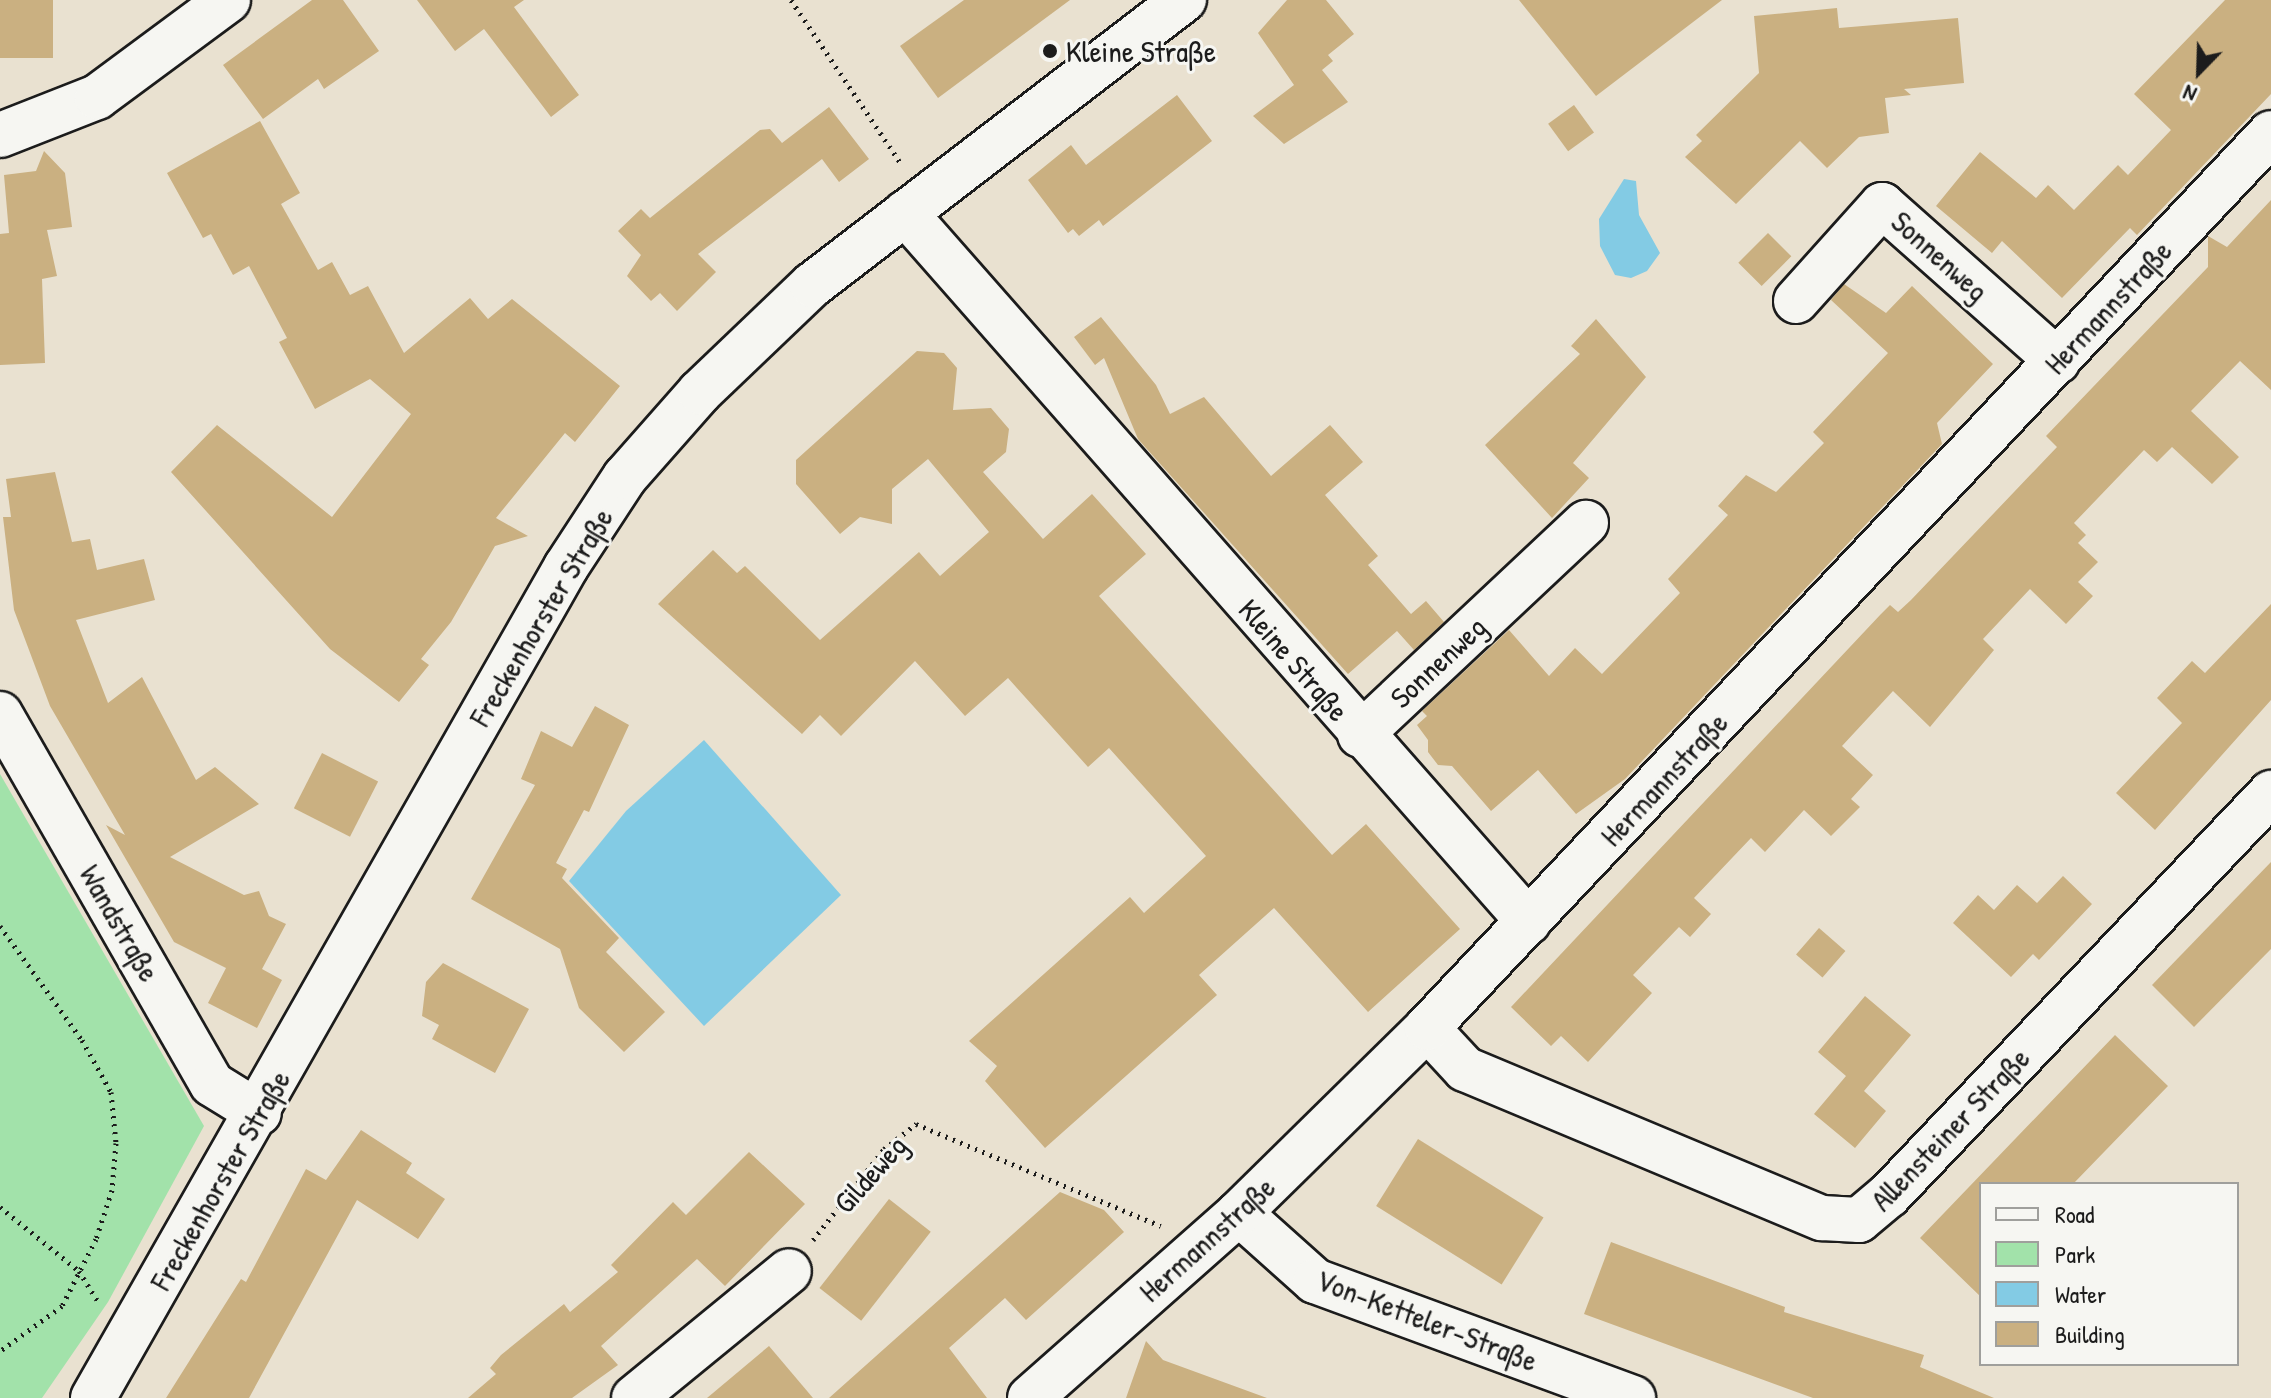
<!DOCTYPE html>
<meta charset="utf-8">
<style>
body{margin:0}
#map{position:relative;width:2271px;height:1398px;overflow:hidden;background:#e9e1d0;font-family:"Patrick Hand",sans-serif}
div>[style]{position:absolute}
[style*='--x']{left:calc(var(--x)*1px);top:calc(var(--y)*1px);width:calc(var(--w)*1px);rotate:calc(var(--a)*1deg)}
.green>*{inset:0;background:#a2e2aa}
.water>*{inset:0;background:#83cbe4}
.building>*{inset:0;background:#cab081;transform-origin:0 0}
.path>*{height:5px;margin-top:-2.5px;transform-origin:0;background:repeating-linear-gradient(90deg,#1c1c1c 0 2px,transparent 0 8px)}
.roads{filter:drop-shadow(2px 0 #1c1c1c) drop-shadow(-2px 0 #1c1c1c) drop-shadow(0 2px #1c1c1c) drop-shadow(0 -2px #1c1c1c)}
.street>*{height:44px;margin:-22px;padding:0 22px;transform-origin:22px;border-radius:22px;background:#f6f6f2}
.secondary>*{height:44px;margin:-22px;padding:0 22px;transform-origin:22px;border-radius:22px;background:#f6f6f2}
.dots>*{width:22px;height:22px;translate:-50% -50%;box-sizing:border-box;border:4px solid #f6f6f2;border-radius:50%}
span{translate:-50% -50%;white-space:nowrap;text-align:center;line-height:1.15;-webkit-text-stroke:6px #f6f6f2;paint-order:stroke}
.poi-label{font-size:30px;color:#1c1c1c}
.left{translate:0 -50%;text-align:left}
.street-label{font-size:30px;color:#1c1c1c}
.legend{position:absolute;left:1979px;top:1182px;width:260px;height:184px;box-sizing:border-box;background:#f6f6f2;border:2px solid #9f9f9c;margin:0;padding:10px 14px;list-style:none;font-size:24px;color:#1c1c1c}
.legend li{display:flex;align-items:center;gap:16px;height:40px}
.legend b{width:40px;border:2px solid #9f9f9c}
.north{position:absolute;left:2159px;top:32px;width:80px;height:80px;-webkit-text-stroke:6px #f6f6f2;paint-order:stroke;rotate:203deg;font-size:22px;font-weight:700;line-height:32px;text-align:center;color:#1c1c1c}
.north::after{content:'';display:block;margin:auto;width:28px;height:36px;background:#1c1c1c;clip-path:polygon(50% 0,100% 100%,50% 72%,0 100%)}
</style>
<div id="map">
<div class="green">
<div style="clip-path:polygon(0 774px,204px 1126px,108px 1302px,42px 1398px,0 1398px)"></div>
</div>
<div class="water">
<div style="clip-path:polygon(1624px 179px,1636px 181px,1639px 215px,1660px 253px,1647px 271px,1631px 278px,1615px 275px,1600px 246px,1599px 219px)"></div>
<div style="clip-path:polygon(704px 740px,841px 895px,704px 1026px,569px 881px,626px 811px)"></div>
</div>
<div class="building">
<div style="left:0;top:0;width:53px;height:58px"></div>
<div style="clip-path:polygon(312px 0,343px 0,379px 51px,324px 89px,318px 79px,263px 119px,223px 65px)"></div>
<div style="clip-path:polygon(417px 0,524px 0,514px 7px,579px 95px,551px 117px,484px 29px,455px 51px)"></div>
<div style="clip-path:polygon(964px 0,1070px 0,938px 98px,900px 46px)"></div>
<div style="clip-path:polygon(1287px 0,1326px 0,1354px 34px,1328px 55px,1333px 61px,1322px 70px,1348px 102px,1284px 144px,1253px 116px,1294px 85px,1258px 33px)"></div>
<div style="clip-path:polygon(1519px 0,1722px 0,1596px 96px)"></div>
<div style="clip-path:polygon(2225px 0,2271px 0,2271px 94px,2137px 235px,2130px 228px,2062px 298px,2002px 241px,1992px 253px,1936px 206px,1980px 152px,2036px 198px,2048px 185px,2074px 210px,2118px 165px,2128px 175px,2171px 130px,2134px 94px)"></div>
<div style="clip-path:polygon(1837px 8px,1839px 28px,1958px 18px,1964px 83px,1904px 89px,1911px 95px,1885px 98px,1889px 133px,1859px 137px,1827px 168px,1800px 141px,1736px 204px,1685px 157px,1702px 141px,1696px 135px,1759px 73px,1754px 16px)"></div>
<div style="clip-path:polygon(1177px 95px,1212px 141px,1103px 226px,1099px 220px,1079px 236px,1073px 229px,1068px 233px,1028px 180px,1071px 145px,1086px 165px)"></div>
<div style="left:1574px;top:105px;width:34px;height:32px;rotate:54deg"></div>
<div style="clip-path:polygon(829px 107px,869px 159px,839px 182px,822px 159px,698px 254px,716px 272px,677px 311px,660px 293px,651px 301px,627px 276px,641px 255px,618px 231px,641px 209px,650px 218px,760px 130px,770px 129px,782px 143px)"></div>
<div style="clip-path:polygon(260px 121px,300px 193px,281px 204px,318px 270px,332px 262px,350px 295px,368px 286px,404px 353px,470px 298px,488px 319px,512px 299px,620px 386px,575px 442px,565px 433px,496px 518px,528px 536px,495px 546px,451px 622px,421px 659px,429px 665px,399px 702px,330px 649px,171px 472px,217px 425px,332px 517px,411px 414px,370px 379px,315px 409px,279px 342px,287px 338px,249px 266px,233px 275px,211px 234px,203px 238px,167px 173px)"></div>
<div style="clip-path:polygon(44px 151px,65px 173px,72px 227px,47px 230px,57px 276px,42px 279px,45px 363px,0 365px,0 234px,9px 233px,4px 175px,36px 171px)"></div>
<div style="clip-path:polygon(2271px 200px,2271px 390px,2240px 361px,2191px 411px,2239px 457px,2212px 484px,2172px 447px,2157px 462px,2144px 450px,2074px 523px,2086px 535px,2078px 543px,2098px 562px,2078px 582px,2093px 596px,2066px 624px,2030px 589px,1983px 639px,1994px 650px,1930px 727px,1893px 691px,1842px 746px,1873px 775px,1851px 799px,1860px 807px,1831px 836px,1804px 810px,1765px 852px,1751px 838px,1694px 898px,1711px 914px,1690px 937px,1679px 927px,1633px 975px,1652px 993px,1588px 1062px,1561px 1036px,1551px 1046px,1511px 1007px,1881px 614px,1890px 605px,1898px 612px,1911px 600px,2057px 447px,2046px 436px,2208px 267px,2208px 236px,2227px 247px)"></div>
<div style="left:1768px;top:233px;width:33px;height:42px;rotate:45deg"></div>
<div style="clip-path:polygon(1844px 284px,1886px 313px,1912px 286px,1993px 364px,1937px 423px,1942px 444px,1625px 779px,1576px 814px,1538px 770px,1491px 811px,1452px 766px,1438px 765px,1428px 752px,1428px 740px,1417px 725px,1427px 716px,1422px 711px,1509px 630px,1549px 676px,1575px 648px,1602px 674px,1680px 593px,1668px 579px,1728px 515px,1718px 506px,1746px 475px,1776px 492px,1824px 443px,1813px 432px,1888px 353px,1831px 300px)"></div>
<div style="clip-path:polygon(1101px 317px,1156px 385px,1170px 414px,1204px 397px,1271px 476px,1330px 425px,1363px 462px,1325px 495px,1378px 556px,1368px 565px,1411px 614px,1426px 601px,1444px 622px,1414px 650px,1397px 631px,1348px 674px,1138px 439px,1104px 358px,1095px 365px,1074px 337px)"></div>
<div style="clip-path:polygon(1596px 319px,1646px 377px,1573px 463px,1589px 478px,1552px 518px,1485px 445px,1580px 354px,1571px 346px)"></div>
<div style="clip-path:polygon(917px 351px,944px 353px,957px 368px,953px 410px,991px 408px,1009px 429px,1006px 452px,983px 472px,1043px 539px,1092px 494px,1146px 554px,1099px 596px,1332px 855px,1366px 824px,1460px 929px,1368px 1012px,1274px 908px,1199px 975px,1217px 995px,1045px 1148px,985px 1081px,997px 1066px,969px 1041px,1130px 897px,1144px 913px,1206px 856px,1109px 748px,1088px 767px,1008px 678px,965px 716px,915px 661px,841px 736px,820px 715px,802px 734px,658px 604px,713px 550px,737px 573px,745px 566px,820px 640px,919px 552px,940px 576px,989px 532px,928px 459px,892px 489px,892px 524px,860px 517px,840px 534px,796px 484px,796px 460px)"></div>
<div style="clip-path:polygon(55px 472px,72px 542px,90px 539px,97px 570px,144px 559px,155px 600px,76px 620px,108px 703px,142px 677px,196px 780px,215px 767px,259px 804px,170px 857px,244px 895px,259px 891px,269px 916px,286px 924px,262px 969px,282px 980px,257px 1028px,208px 1003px,226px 968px,174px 942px,106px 825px,125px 835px,50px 706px,14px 610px,3px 517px,11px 517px,6px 479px)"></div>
<div style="clip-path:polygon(2271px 604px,2271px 700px,2155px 830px,2116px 793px,2182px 723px,2157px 698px,2192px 661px,2205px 673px)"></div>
<div style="clip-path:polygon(595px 706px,629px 725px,589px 812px,584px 810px,556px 863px,567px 869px,562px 878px,619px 938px,606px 952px,665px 1012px,624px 1052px,579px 1008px,560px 949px,471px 899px,535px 785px,521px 779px,541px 731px,572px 747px)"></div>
<div style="left:322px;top:753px;width:63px;height:62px;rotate:27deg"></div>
<div style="clip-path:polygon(2271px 862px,2271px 949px,2194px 1027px,2152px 985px)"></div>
<div style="clip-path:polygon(2063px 876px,2092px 904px,2039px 960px,2033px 954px,2011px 977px,1953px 923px,1978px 895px,1994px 910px,2017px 885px,2037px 903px)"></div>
<div style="left:1819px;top:928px;width:35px;height:35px;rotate:41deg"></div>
<div style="clip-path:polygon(443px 963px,529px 1009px,495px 1073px,432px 1039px,439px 1025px,422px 1016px,426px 982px)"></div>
<div style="clip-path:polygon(1865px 996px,1911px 1035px,1864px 1091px,1886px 1111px,1855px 1148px,1814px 1114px,1846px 1076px,1818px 1052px)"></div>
<div style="clip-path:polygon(2115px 1035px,2168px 1086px,2073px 1184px,1981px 1184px,1981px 1297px,1920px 1238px)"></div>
<div style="clip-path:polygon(361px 1130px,412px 1163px,406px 1173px,445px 1199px,418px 1239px,357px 1200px,249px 1398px,166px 1398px,241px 1279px,246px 1282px,306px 1169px,326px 1180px)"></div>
<div style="left:1418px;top:1139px;width:148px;height:79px;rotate:32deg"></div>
<div style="clip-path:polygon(749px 1152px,805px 1204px,725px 1286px,697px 1259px,601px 1346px,618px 1365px,572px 1398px,468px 1398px,496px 1374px,490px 1368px,501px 1355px,564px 1304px,570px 1312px,618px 1272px,611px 1265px,673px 1202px,686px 1215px)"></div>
<div style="clip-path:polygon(1060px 1192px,1104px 1210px,1124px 1232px,1026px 1320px,1005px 1298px,949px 1348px,987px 1398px,829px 1398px)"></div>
<div style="left:889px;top:1199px;width:53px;height:113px;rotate:38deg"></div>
<div style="clip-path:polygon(1611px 1242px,1785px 1307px,1784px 1312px,1924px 1355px,1920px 1367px,1994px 1398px,1813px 1398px,1584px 1314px)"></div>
<div style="clip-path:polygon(1146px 1341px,1163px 1360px,1267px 1398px,1126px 1398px)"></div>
<div style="clip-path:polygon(769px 1346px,813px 1398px,707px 1398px)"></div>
</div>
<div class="path">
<div style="--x:791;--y:0;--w:199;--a:56.1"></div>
<div style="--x:0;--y:926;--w:140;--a:54.3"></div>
<div style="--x:82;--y:1040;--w:60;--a:60.9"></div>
<div style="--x:111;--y:1092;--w:51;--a:84.4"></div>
<div style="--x:116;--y:1143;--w:47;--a:94.9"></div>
<div style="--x:112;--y:1190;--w:52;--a:108.1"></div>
<div style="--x:96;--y:1239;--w:75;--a:116.9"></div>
<div style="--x:62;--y:1306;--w:77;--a:144"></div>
<div style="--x:0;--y:1207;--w:102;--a:39"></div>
<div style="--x:79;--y:1271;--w:38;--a:58"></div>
<div style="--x:813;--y:1240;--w:115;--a:-52"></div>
<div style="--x:884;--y:1149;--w:41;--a:-38"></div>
<div style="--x:916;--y:1124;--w:265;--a:22.6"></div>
</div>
<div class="roads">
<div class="street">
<div style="--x:0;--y:135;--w:104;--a:-21.4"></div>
<div style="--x:97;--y:97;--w:163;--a:-36.5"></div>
<div style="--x:905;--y:213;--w:944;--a:48.65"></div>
<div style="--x:1796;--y:301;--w:129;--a:-48.1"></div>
<div style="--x:1882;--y:205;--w:235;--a:41.6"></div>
<div style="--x:0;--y:714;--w:426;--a:60.2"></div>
<div style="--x:212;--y:1084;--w:55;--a:31.7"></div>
<div style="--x:1360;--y:735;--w:310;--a:-43.2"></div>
<div style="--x:1427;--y:1028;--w:56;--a:47.2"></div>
<div style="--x:1465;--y:1069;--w:387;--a:22.7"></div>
<div style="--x:1822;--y:1218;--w:37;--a:3"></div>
<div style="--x:1859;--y:1220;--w:39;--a:-40"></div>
<div style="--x:1889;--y:1195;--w:555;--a:-46.46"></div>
<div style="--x:1239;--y:1213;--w:102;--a:41.8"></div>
<div style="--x:1315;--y:1281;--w:339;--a:20.2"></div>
<div style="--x:634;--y:1398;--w:200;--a:-39.3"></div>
<div style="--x:1030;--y:1398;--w:279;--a:-41.5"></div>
<div style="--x:1239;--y:1213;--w:264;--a:-44.5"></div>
<div style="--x:1427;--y:1028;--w:1230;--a:-46.68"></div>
</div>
<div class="secondary">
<div style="--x:93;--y:1398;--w:956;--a:-60.35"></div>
<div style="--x:566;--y:567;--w:108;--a:-56.8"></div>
<div style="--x:625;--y:477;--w:113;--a:-48.6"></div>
<div style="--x:700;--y:392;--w:155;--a:-43.7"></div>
<div style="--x:812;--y:285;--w:469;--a:-37.5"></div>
</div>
</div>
<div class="dots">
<div style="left:1050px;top:51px;background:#1c1c1c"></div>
</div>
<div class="poi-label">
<span class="left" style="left:1066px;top:51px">Kleine Straße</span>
</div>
<div class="street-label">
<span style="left:1940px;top:256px;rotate:42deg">Sonnenweg</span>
<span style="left:2108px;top:307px;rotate:-47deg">Hermannstraße</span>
<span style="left:541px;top:617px;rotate:-59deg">Freckenhorster Straße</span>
<span style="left:1294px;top:660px;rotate:49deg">Kleine Straße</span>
<span style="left:1438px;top:662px;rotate:-43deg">Sonnenweg</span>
<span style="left:1664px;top:779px;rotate:-47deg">Hermannstraße</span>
<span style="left:120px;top:923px;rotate:60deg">Wandstraße</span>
<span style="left:1950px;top:1129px;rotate:-46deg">Allensteiner Straße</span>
<span style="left:870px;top:1174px;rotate:-48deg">Gildeweg</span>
<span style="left:220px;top:1180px;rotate:-60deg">Freckenhorster Straße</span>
<span style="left:1207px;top:1239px;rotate:-42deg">Hermannstraße</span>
<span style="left:1427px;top:1320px;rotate:21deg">Von-Ketteler-Straße</span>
</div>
<ul class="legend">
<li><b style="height:10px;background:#f6f6f2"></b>Road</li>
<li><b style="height:22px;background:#a2e2aa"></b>Park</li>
<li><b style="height:22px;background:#83cbe4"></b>Water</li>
<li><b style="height:22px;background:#cab081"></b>Building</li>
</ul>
<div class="north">N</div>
</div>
